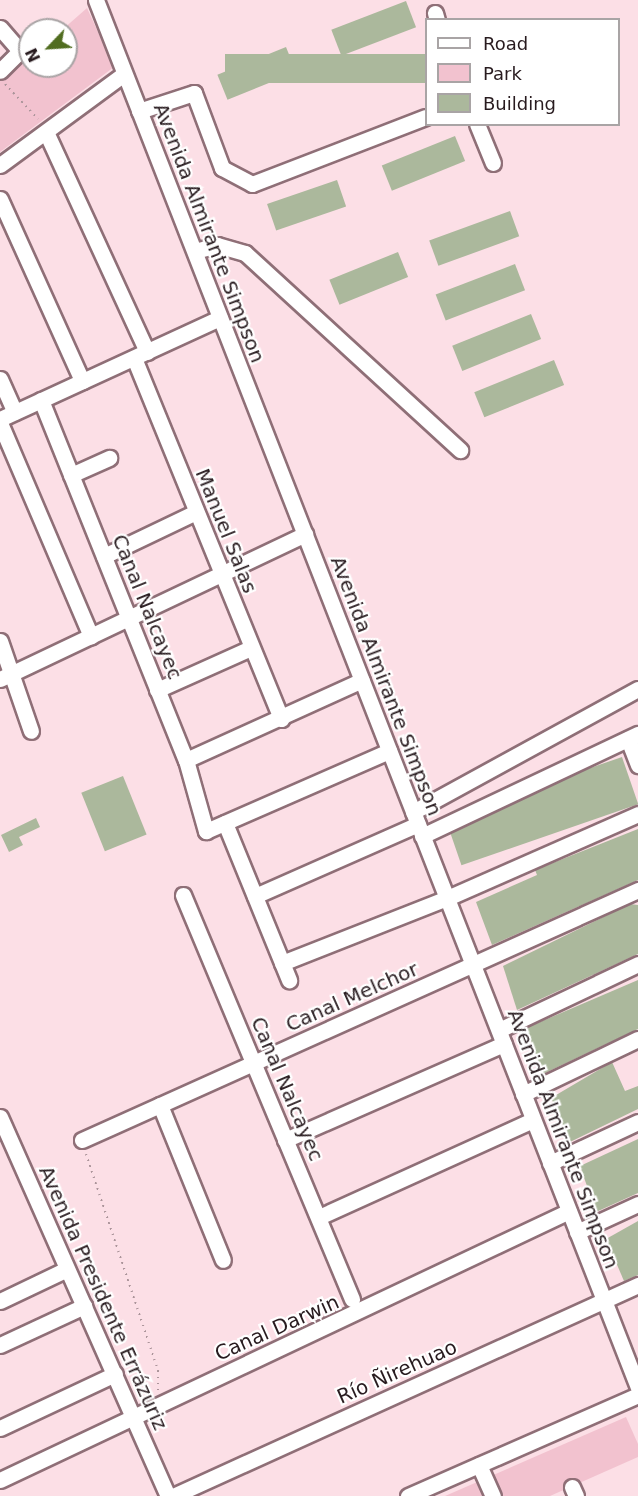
<!DOCTYPE html>
<meta charset="utf-8">
<style>
body{margin:0}
#map{position:relative;width:638px;height:1496px;overflow:hidden;background:#fcdfe6;font-family:"DejaVu Sans",sans-serif}
div>[style]{position:absolute}
[style*='--x']{left:calc(var(--x)*1px);top:calc(var(--y)*1px);width:calc(var(--w)*1px);rotate:calc(var(--a)*1deg)}
.green>*{inset:0;background:#f2c2cf}
.building>*{inset:0;background:#abb89c;transform-origin:0 0}
.path>*{height:2px;margin-top:-1px;transform-origin:0;background:repeating-linear-gradient(90deg,#ab949a 0 1.5px,transparent 0 6px)}
.roads{filter:drop-shadow(2px 0 #8f6f77) drop-shadow(-2px 0 #8f6f77) drop-shadow(0 2px #8f6f77) drop-shadow(0 -2px #8f6f77)}
.minor>*{height:15px;margin:-7.5px;padding:0 7.5px;transform-origin:7.5px;border-radius:7.5px;background:#fff}
span{translate:-50% -50%;white-space:nowrap;text-align:center;line-height:1.15;-webkit-text-stroke:4.5px #fff;paint-order:stroke}
.street-label{font-size:20px;color:#281b1f}
.legend{position:absolute;left:425px;top:18px;width:195px;height:108px;box-sizing:border-box;background:#fff;border:2px solid #a9a4a5;margin:0;padding:8px 10px;list-style:none;font-size:18px;color:#281b1f}
.legend li{display:flex;align-items:center;gap:12px;height:30px}
.legend b{width:30px;border:2px solid #a9a4a5}
.north{position:absolute;left:18px;top:18px;width:60px;height:60px;box-sizing:border-box;background:#fff;border:2px solid #a9a4a5;border-radius:50%;rotate:245deg;font-size:16px;font-weight:700;line-height:24px;text-align:center;color:#281b1f}
.north::after{content:'';display:block;margin:auto;width:21px;height:27px;background:#516d20;clip-path:polygon(50% 0,100% 100%,50% 72%,0 100%)}
</style>
<div id="map">
<div class="green">
<div style="clip-path:polygon(87px 8px,114px 67px,0 152px,0 74px,26px 52px,30px 66px,66px 66px,66px 30px,62px 30px)"></div>
<div style="clip-path:polygon(626px 1417px,638px 1444px,638px 1457px,550px 1496px,445px 1496px)"></div>
</div>
<div class="building">
<div style="left:406px;top:1px;width:28px;height:80px;rotate:69deg"></div>
<div style="left:286px;top:47px;width:27px;height:74px;rotate:68deg"></div>
<div style="left:426px;top:54px;width:29px;height:201px;rotate:90deg"></div>
<div style="left:455px;top:136px;width:27px;height:79px;rotate:68deg"></div>
<div style="left:337px;top:180px;width:28px;height:74px;rotate:71deg"></div>
<div style="left:510px;top:211px;width:27px;height:86px;rotate:70deg"></div>
<div style="left:398px;top:252px;width:27px;height:74px;rotate:68deg"></div>
<div style="left:515px;top:264px;width:28px;height:85px;rotate:69deg"></div>
<div style="left:531px;top:314px;width:27px;height:85px;rotate:68deg"></div>
<div style="left:554px;top:360px;width:27px;height:86px;rotate:68deg"></div>
<div style="left:622px;top:757px;width:50px;height:187px;rotate:71deg"></div>
<div style="left:123px;top:776px;width:63px;height:45px;rotate:68deg"></div>
<div style="clip-path:polygon(36px 818px,40px 827px,19px 837px,23px 845px,9px 852px,1px 835px)"></div>
<div style="clip-path:polygon(638px 829px,638px 880px,492px 945px,476px 902px,537px 875px,535px 870px)"></div>
<div style="clip-path:polygon(630px 904px,638px 905px,638px 954px,517px 1010px,503px 966px)"></div>
<div style="clip-path:polygon(638px 980px,638px 1029px,543px 1074px,526px 1028px)"></div>
<div style="clip-path:polygon(612px 1062px,625px 1091px,638px 1086px,638px 1109px,570px 1142px,551px 1098px)"></div>
<div style="clip-path:polygon(638px 1139px,638px 1193px,596px 1212px,580px 1166px)"></div>
<div style="clip-path:polygon(638px 1221px,638px 1275px,624px 1281px,606px 1239px)"></div>
</div>
<div class="path">
<div style="--x:5;--y:84;--w:48;--a:46.7"></div>
<div style="--x:86;--y:1154;--w:229;--a:71.6"></div>
<div style="--x:158;--y:1371;--w:21;--a:90"></div>
</div>
<div class="roads">
<div class="minor">
<div style="--x:96;--y:0;--w:1489;--a:68.66"></div>
<div style="--x:435;--y:13;--w:7;--a:74"></div>
<div style="--x:0;--y:28;--w:30;--a:49"></div>
<div style="--x:20;--y:51;--w:28;--a:135"></div>
<div style="--x:139;--y:111;--w:58;--a:-18.1"></div>
<div style="--x:194;--y:93;--w:80;--a:69.5"></div>
<div style="--x:222;--y:168;--w:34;--a:28"></div>
<div style="--x:252;--y:184;--w:186;--a:-21.1"></div>
<div style="--x:477;--y:124;--w:42;--a:67.7"></div>
<div style="--x:46;--y:132;--w:242;--a:65.3"></div>
<div style="--x:0;--y:165;--w:154;--a:-36.3"></div>
<div style="--x:0;--y:199;--w:200;--a:65.7"></div>
<div style="--x:195;--y:251;--w:23;--a:-15"></div>
<div style="--x:217;--y:245;--w:29;--a:16"></div>
<div style="--x:245;--y:253;--w:292;--a:42.5"></div>
<div style="--x:134;--y:358;--w:390;--a:67.8"></div>
<div style="--x:0;--y:379;--w:36;--a:66"></div>
<div style="--x:41;--y:400;--w:388;--a:68.1"></div>
<div style="--x:186;--y:760;--w:74;--a:74.3"></div>
<div style="--x:206;--y:831;--w:200;--a:-23.6"></div>
<div style="--x:0;--y:419;--w:242;--a:-24.7"></div>
<div style="--x:0;--y:423;--w:232;--a:66.9"></div>
<div style="--x:71;--y:475;--w:42;--a:-24.1"></div>
<div style="--x:104;--y:556;--w:102;--a:-25.6"></div>
<div style="--x:0;--y:641;--w:95;--a:71"></div>
<div style="--x:0;--y:679;--w:338;--a:-25.4"></div>
<div style="--x:157;--y:690;--w:103;--a:-24.1"></div>
<div style="--x:628;--y:739;--w:28;--a:69"></div>
<div style="--x:186;--y:760;--w:193;--a:-24.4"></div>
<div style="--x:413;--y:812;--w:256;--a:-28.7"></div>
<div style="--x:225;--y:823;--w:170;--a:67.8"></div>
<div style="--x:422;--y:836;--w:239;--a:-25.3"></div>
<div style="--x:183;--y:895;--w:438;--a:67.3"></div>
<div style="--x:255;--y:896;--w:178;--a:-23.8"></div>
<div style="--x:282;--y:963;--w:177;--a:-21.5"></div>
<div style="--x:447;--y:898;--w:209;--a:-23.7"></div>
<div style="--x:499;--y:1030;--w:154;--a:-25.4"></div>
<div style="--x:523;--y:1094;--w:127;--a:-25.6"></div>
<div style="--x:160;--y:1105;--w:167;--a:67.9"></div>
<div style="--x:0;--y:1117;--w:415;--a:66.1"></div>
<div style="--x:82;--y:1140;--w:610;--a:-24.21"></div>
<div style="--x:285;--y:1140;--w:239;--a:-23.7"></div>
<div style="--x:550;--y:1163;--w:97;--a:-25"></div>
<div style="--x:319;--y:1217;--w:235;--a:-24.4"></div>
<div style="--x:577;--y:1232;--w:67;--a:-24.7"></div>
<div style="--x:0;--y:1301;--w:74;--a:-25.5"></div>
<div style="--x:0;--y:1345;--w:93;--a:-24.9"></div>
<div style="--x:0;--y:1428;--w:127;--a:-25.2"></div>
<div style="--x:479;--y:1465;--w:34;--a:66"></div>
<div style="--x:0;--y:1480;--w:629;--a:-25.3"></div>
<div style="--x:572;--y:1487;--w:10;--a:66"></div>
<div style="--x:173;--y:1496;--w:511;--a:-24.41"></div>
<div style="--x:408;--y:1496;--w:251;--a:-23.7"></div>
</div>
</div>
<div class="street-label">
<span style="left:209px;top:233px;rotate:69deg">Avenida Almirante Simpson</span>
<span style="left:226px;top:531px;rotate:68deg">Manuel Salas</span>
<span style="left:147px;top:607px;rotate:68deg">Canal Nalcayec</span>
<span style="left:386px;top:686px;rotate:69deg">Avenida Almirante Simpson</span>
<span style="left:352px;top:997px;rotate:-24deg">Canal Melchor</span>
<span style="left:287px;top:1089px;rotate:67deg">Canal Nalcayec</span>
<span style="left:563px;top:1139px;rotate:69deg">Avenida Almirante Simpson</span>
<span style="left:103px;top:1298px;rotate:66deg">Avenida Presidente Errázuriz</span>
<span style="left:277px;top:1328px;rotate:-24deg">Canal Darwin</span>
<span style="left:397px;top:1372px;rotate:-24deg">Río Ñirehuao</span>
</div>
<ul class="legend">
<li><b style="height:8px;background:#fff"></b>Road</li>
<li><b style="height:16px;background:#f2c2cf"></b>Park</li>
<li><b style="height:16px;background:#abb89c"></b>Building</li>
</ul>
<div class="north">N</div>
</div>
